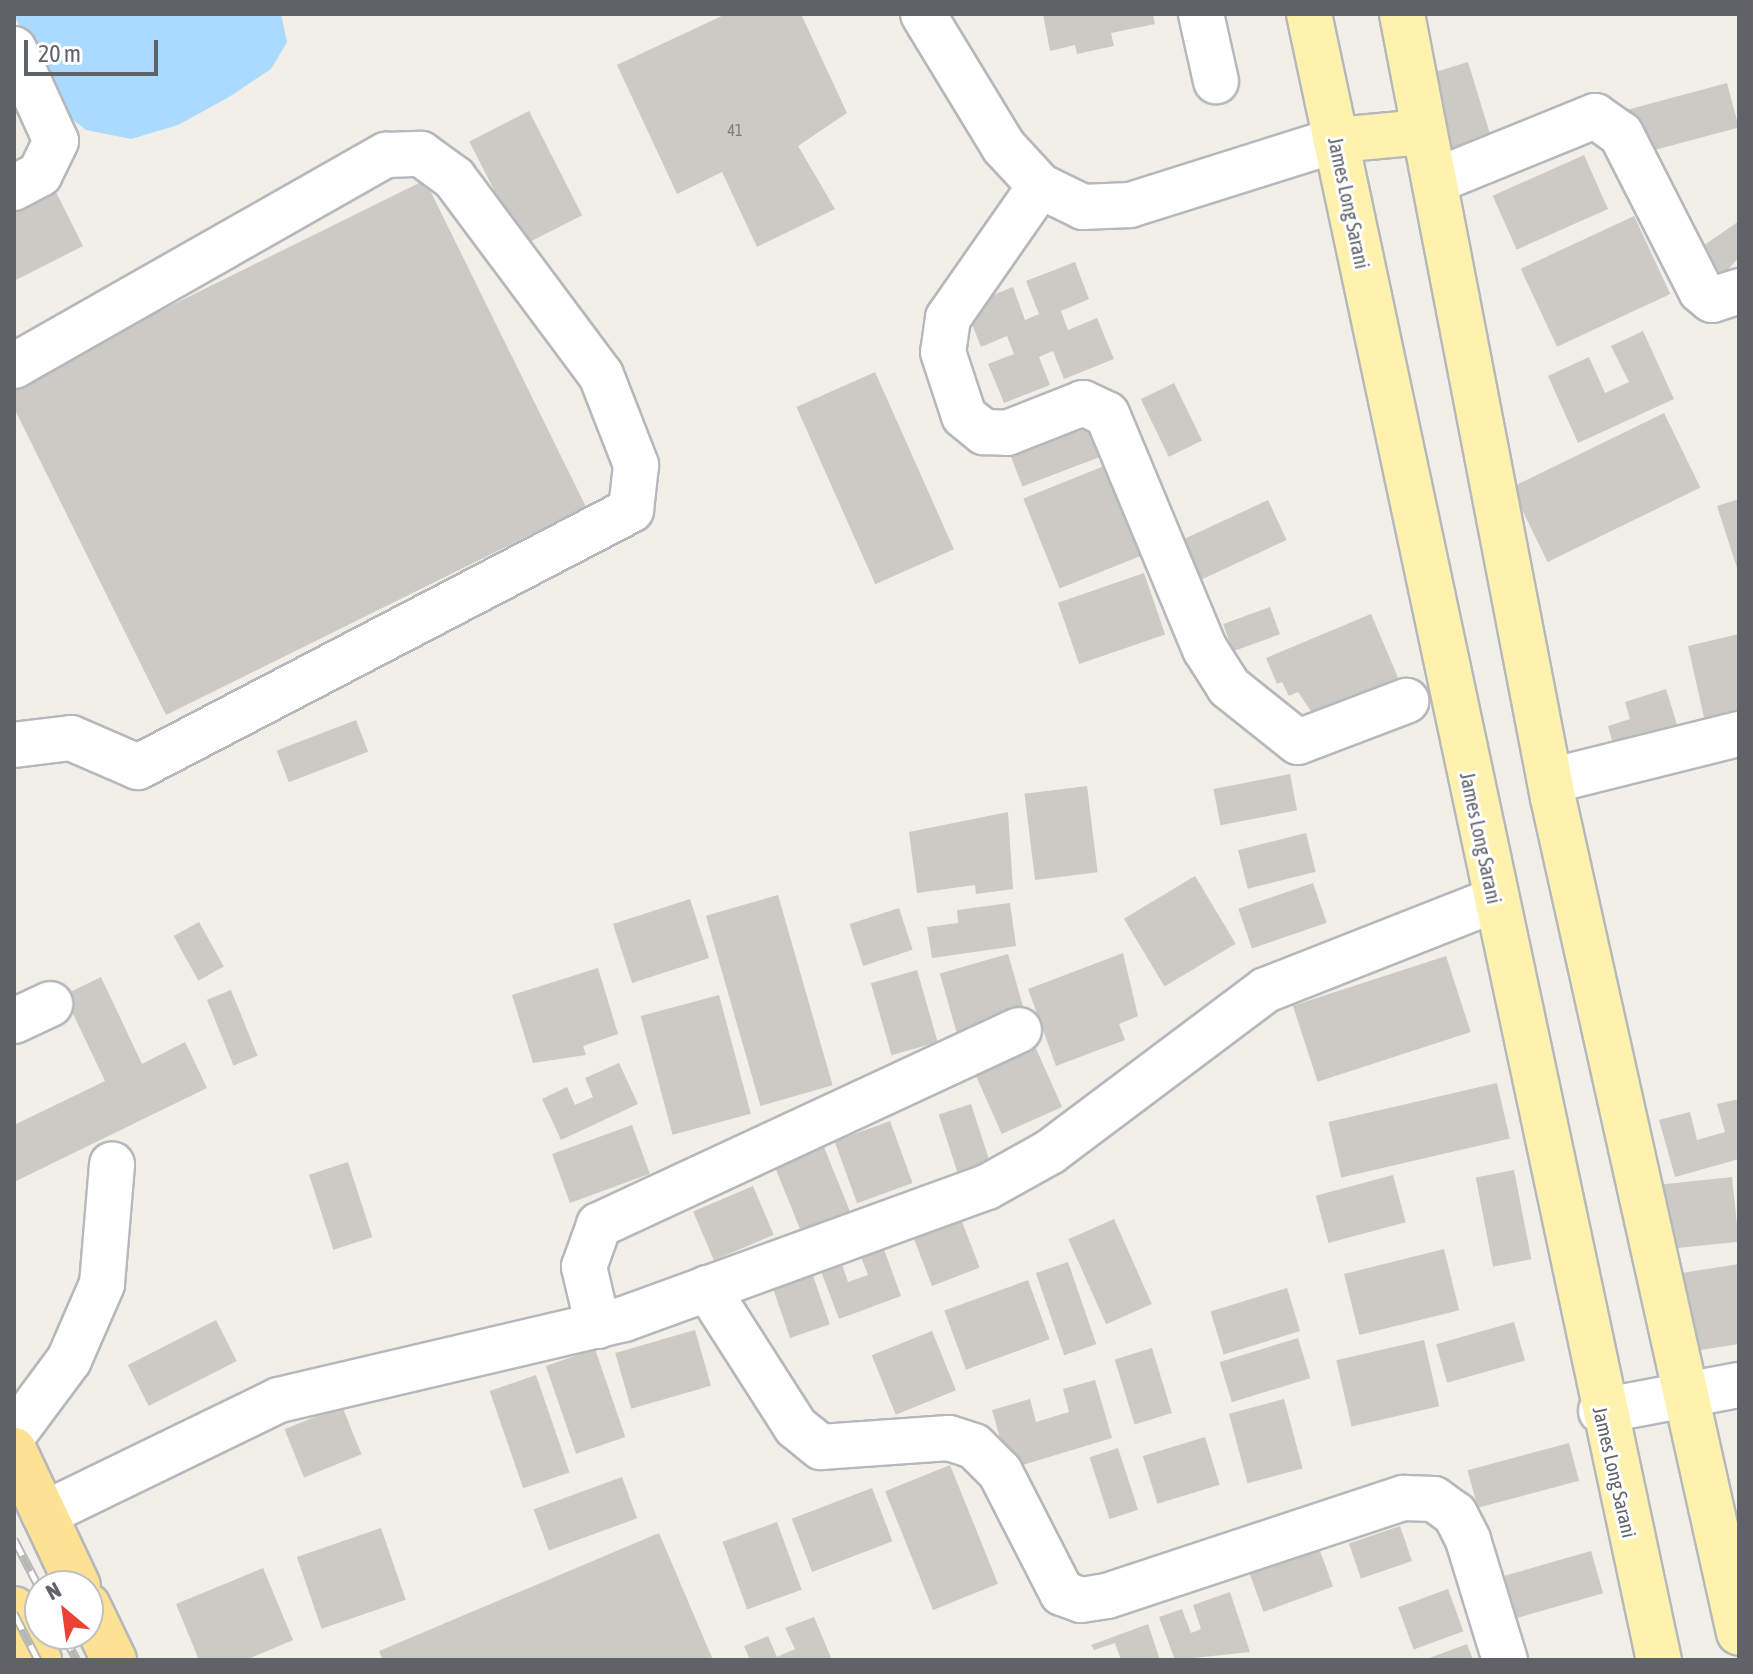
<!DOCTYPE html>
<style>
body{margin:0}
#map{position:relative;width:1753px;height:1674px;overflow:hidden;background:#f1efe8;font-family:"Asap Condensed",sans-serif}
div>[style]{position:absolute}
[style*='--x']{left:calc(var(--x)*1px);top:calc(var(--y)*1px);width:calc(var(--w)*1px);rotate:calc(var(--a)*1deg)}
.water>*{inset:0;background:#aadaff}
.building>*{inset:0;background:#cccac5;transform-origin:0 0}
.roads{filter:drop-shadow(2px 0 #b5b8bc) drop-shadow(-2px 0 #b5b8bc) drop-shadow(0 2px #b5b8bc) drop-shadow(0 -2px #b5b8bc)}
.minor>*{height:44px;margin:-22px;padding:0 22px;transform-origin:22px;border-radius:22px;background:#fff}
.major>*{height:44px;margin:-22px;padding:0 22px;transform-origin:22px;border-radius:22px;background:#fff2af}
.highway>*{height:44px;margin:-22px;padding:0 22px;transform-origin:22px;border-radius:22px;background:#fde293}
.rail>*{height:9px;margin-top:-4.5px;transform-origin:0;background:repeating-linear-gradient(90deg,#fff 0 18px,#b6b7b8 0 36px);box-sizing:border-box;border-block:2px solid #b6b7b8}
span{translate:-50% -50%;white-space:nowrap;text-align:center;line-height:1.15;-webkit-text-stroke:6px #fff;paint-order:stroke}
.number-label{font-size:16px;color:#7a7d7f}
.number-label span{-webkit-text-stroke-width:0}
.street-label{font-size:20px;color:#5f6368}
.frame{position:absolute;inset:0;border:16px solid #5f6368;pointer-events:none}
.north{position:absolute;left:24px;top:1570px;width:80px;height:80px;box-sizing:border-box;background:#fff;border:2px solid #bfc1c3;border-radius:50%;rotate:331deg;font-size:22px;font-weight:700;line-height:32px;text-align:center;color:#5f6368}
.north::after{content:'';display:block;margin:auto;width:28px;height:36px;background:#ea4335;clip-path:polygon(50% 0,100% 100%,50% 72%,0 100%)}
.scale{position:absolute;left:24px;top:40px;width:134px;height:36px;box-sizing:border-box;border:4px solid #5f6368;border-top:0;padding-left:10px;font-size:24px;line-height:28px;white-space:nowrap;color:#5f6368;-webkit-text-stroke:6px #fff;paint-order:stroke}
</style>
<div id="map">
<div class="water">
<div style="clip-path:polygon(14px 14px,281px 14px,287px 42px,271px 69px,229px 97px,178px 125px,131px 139px,86px 130px,56px 107px)"></div>
</div>
<div class="building">
<div style="clip-path:polygon(726px 14px,801px 14px,847px 113px,798px 146px,835px 209px,757px 247px,722px 172px,677px 194px,617px 65px)"></div>
<div style="clip-path:polygon(1043px 14px,1153px 14px,1155px 24px,1111px 33px,1114px 46px,1077px 54px,1075px 45px,1050px 51px)"></div>
<div style="left:1468px;top:62px;width:85px;height:42px;rotate:73deg"></div>
<div style="left:1727px;top:83px;width:46px;height:106px;rotate:75deg"></div>
<div style="left:529px;top:111px;width:117px;height:67px;rotate:63deg"></div>
<div style="left:1584px;top:155px;width:59px;height:100px;rotate:66deg"></div>
<div style="clip-path:polygon(425px 180px,586px 507px,166px 715px,14px 408px,14px 383px)"></div>
<div style="clip-path:polygon(56px 192px,83px 246px,14px 281px,14px 213px)"></div>
<div style="left:1634px;top:216px;width:86px;height:125px;rotate:65deg"></div>
<div style="clip-path:polygon(1739px 221px,1739px 257px,1713px 287px,1690px 255px)"></div>
<div style="clip-path:polygon(1075px 262px,1089px 299px,1061px 311px,1068px 330px,1097px 318px,1114px 359px,1064px 379px,1053px 351px,1039px 357px,1050px 385px,1004px 403px,988px 364px,1014px 354px,1007px 336px,981px 347px,965px 306px,1013px 287px,1025px 320px,1039px 314px,1026px 281px)"></div>
<div style="clip-path:polygon(1643px 331px,1674px 399px,1578px 443px,1548px 376px,1589px 357px,1605px 393px,1629px 382px,1611px 346px)"></div>
<div style="left:875px;top:372px;width:194px;height:86px;rotate:66deg"></div>
<div style="left:1174px;top:383px;width:64px;height:37px;rotate:64deg"></div>
<div style="left:1664px;top:413px;width:83px;height:170px;rotate:64deg"></div>
<div style="left:1084px;top:418px;width:42px;height:82px;rotate:69deg"></div>
<div style="left:1104px;top:466px;width:97px;height:87px;rotate:68deg"></div>
<div style="clip-path:polygon(1739px 499px,1739px 570px,1738px 571px,1717px 506px)"></div>
<div style="left:1268px;top:500px;width:44px;height:105px;rotate:65deg"></div>
<div style="left:1144px;top:573px;width:65px;height:91px;rotate:71deg"></div>
<div style="left:1270px;top:607px;width:29px;height:50px;rotate:70deg"></div>
<div style="clip-path:polygon(1371px 614px,1402px 687px,1319px 723px,1298px 692px,1289px 696px,1282px 682px,1277px 684px,1266px 658px)"></div>
<div style="clip-path:polygon(1739px 634px,1739px 714px,1705px 722px,1688px 646px)"></div>
<div style="clip-path:polygon(1666px 689px,1679px 731px,1615px 751px,1608px 726px,1630px 719px,1625px 702px)"></div>
<div style="left:356px;top:720px;width:34px;height:85px;rotate:69deg"></div>
<div style="left:1290px;top:774px;width:37px;height:78px;rotate:79deg"></div>
<div style="left:1087px;top:786px;width:87px;height:63px;rotate:83deg"></div>
<div style="clip-path:polygon(1008px 812px,1013px 889px,976px 894px,975px 885px,917px 893px,909px 832px)"></div>
<div style="left:1306px;top:833px;width:40px;height:70px;rotate:76deg"></div>
<div style="left:1195px;top:876px;width:79px;height:83px;rotate:59deg"></div>
<div style="left:1313px;top:883px;width:42px;height:79px;rotate:71deg"></div>
<div style="left:778px;top:895px;width:198px;height:75px;rotate:74deg"></div>
<div style="left:690px;top:899px;width:62px;height:81px;rotate:72deg"></div>
<div style="clip-path:polygon(1010px 903px,1016px 946px,932px 958px,927px 927px,958px 923px,957px 910px)"></div>
<div style="left:899px;top:908px;width:44px;height:52px;rotate:72deg"></div>
<div style="left:199px;top:922px;width:51px;height:29px;rotate:61deg"></div>
<div style="clip-path:polygon(1123px 953px,1138px 1016px,1119px 1024px,1125px 1040px,1056px 1066px,1028px 989px)"></div>
<div style="left:1008px;top:954px;width:66px;height:71px;rotate:74deg"></div>
<div style="left:1446px;top:956px;width:80px;height:161px;rotate:72deg"></div>
<div style="clip-path:polygon(598px 968px,618px 1034px,583px 1046px,586px 1055px,533px 1063px,512px 995px)"></div>
<div style="left:917px;top:970px;width:75px;height:48px;rotate:74deg"></div>
<div style="clip-path:polygon(101px 977px,142px 1064px,185px 1042px,207px 1088px,14px 1182px,14px 1125px,105px 1081px,64px 995px)"></div>
<div style="left:231px;top:990px;width:71px;height:26px;rotate:68deg"></div>
<div style="left:719px;top:995px;width:123px;height:81px;rotate:75deg"></div>
<div style="left:1034px;top:1044px;width:69px;height:66px;rotate:66deg"></div>
<div style="clip-path:polygon(619px 1063px,638px 1104px,561px 1140px,542px 1099px,567px 1087px,575px 1105px,593px 1097px,585px 1078px)"></div>
<div style="left:1497px;top:1083px;width:57px;height:173px;rotate:77deg"></div>
<div style="clip-path:polygon(1739px 1099px,1739px 1159px,1675px 1177px,1659px 1120px,1690px 1112px,1697px 1140px,1725px 1132px,1717px 1104px)"></div>
<div style="left:971px;top:1104px;width:68px;height:34px;rotate:72deg"></div>
<div style="left:890px;top:1121px;width:66px;height:59px;rotate:70deg"></div>
<div style="left:632px;top:1125px;width:52px;height:85px;rotate:70deg"></div>
<div style="left:824px;top:1147px;width:79px;height:53px;rotate:68deg"></div>
<div style="left:348px;top:1162px;width:79px;height:41px;rotate:72deg"></div>
<div style="left:1514px;top:1170px;width:91px;height:39px;rotate:79deg"></div>
<div style="left:1393px;top:1175px;width:49px;height:80px;rotate:75deg"></div>
<div style="left:1732px;top:1177px;width:65px;height:71px;rotate:84deg"></div>
<div style="left:753px;top:1186px;width:53px;height:65px;rotate:67deg"></div>
<div style="left:956px;top:1206px;width:66px;height:51px;rotate:69deg"></div>
<div style="left:1114px;top:1219px;width:93px;height:50px;rotate:66deg"></div>
<div style="clip-path:polygon(882px 1244px,901px 1296px,839px 1319px,819px 1266px,840px 1258px,848px 1282px,868px 1275px,859px 1252px)"></div>
<div style="left:1444px;top:1249px;width:63px;height:103px;rotate:76deg"></div>
<div style="left:808px;top:1261px;width:67px;height:42px;rotate:71deg"></div>
<div style="left:1068px;top:1262px;width:87px;height:34px;rotate:71deg"></div>
<div style="clip-path:polygon(1739px 1264px,1739px 1344px,1694px 1351px,1682px 1273px)"></div>
<div style="left:1028px;top:1280px;width:63px;height:89px;rotate:70deg"></div>
<div style="left:1287px;top:1288px;width:45px;height:80px;rotate:73deg"></div>
<div style="left:216px;top:1320px;width:46px;height:99px;rotate:63deg"></div>
<div style="left:1514px;top:1322px;width:40px;height:81px;rotate:74deg"></div>
<div style="left:695px;top:1330px;width:58px;height:83px;rotate:74deg"></div>
<div style="left:932px;top:1331px;width:64px;height:65px;rotate:68deg"></div>
<div style="left:1298px;top:1338px;width:42px;height:82px;rotate:73deg"></div>
<div style="left:1424px;top:1340px;width:68px;height:90px;rotate:77deg"></div>
<div style="left:1152px;top:1348px;width:68px;height:39px;rotate:73deg"></div>
<div style="left:595px;top:1349px;width:93px;height:52px;rotate:71deg"></div>
<div style="left:536px;top:1375px;width:103px;height:49px;rotate:71deg"></div>
<div style="clip-path:polygon(1095px 1380px,1112px 1438px,1009px 1469px,992px 1410px,1030px 1399px,1036px 1422px,1069px 1412px,1063px 1389px)"></div>
<div style="left:1284px;top:1399px;width:72px;height:57px;rotate:75deg"></div>
<div style="left:342px;top:1406px;width:52px;height:62px;rotate:68deg"></div>
<div style="left:1205px;top:1437px;width:50px;height:65px;rotate:73deg"></div>
<div style="left:1569px;top:1443px;width:39px;height:105px;rotate:75deg"></div>
<div style="left:1118px;top:1448px;width:65px;height:30px;rotate:72deg"></div>
<div style="left:950px;top:1465px;width:128px;height:70px;rotate:68deg"></div>
<div style="left:622px;top:1477px;width:44px;height:94px;rotate:70deg"></div>
<div style="left:872px;top:1488px;width:57px;height:86px;rotate:69deg"></div>
<div style="left:777px;top:1522px;width:72px;height:58px;rotate:70deg"></div>
<div style="left:1400px;top:1526px;width:37px;height:54px;rotate:71deg"></div>
<div style="left:381px;top:1528px;width:76px;height:89px;rotate:71deg"></div>
<div style="clip-path:polygon(659px 1533px,713px 1660px,383px 1660px,379px 1651px)"></div>
<div style="left:1319px;top:1548px;width:41px;height:74px;rotate:70deg"></div>
<div style="left:1591px;top:1551px;width:44px;height:97px;rotate:74deg"></div>
<div style="clip-path:polygon(263px 1568px,293px 1640px,246px 1660px,199px 1660px,176px 1604px)"></div>
<div style="left:1448px;top:1589px;width:45px;height:53px;rotate:70deg"></div>
<div style="clip-path:polygon(1230px 1592px,1250px 1652px,1175px 1660px,1159px 1617px,1182px 1609px,1191px 1633px,1201px 1629px,1193px 1605px)"></div>
<div style="clip-path:polygon(814px 1617px,832px 1660px,750px 1660px,744px 1646px,768px 1636px,777px 1657px,795px 1649px,785px 1628px)"></div>
<div style="clip-path:polygon(1148px 1624px,1160px 1660px,1121px 1660px,1115px 1643px,1094px 1650px,1091px 1645px)"></div>
<div style="clip-path:polygon(1467px 1644px,1473px 1660px,1424px 1660px)"></div>
</div>
<div class="roads">
<div class="minor">
<div style="--x:923;--y:14;--w:156;--a:58.7"></div>
<div style="--x:1004;--y:147;--w:53;--a:47.3"></div>
<div style="--x:1040;--y:186;--w:48;--a:26"></div>
<div style="--x:1083;--y:207;--w:47;--a:-2.4"></div>
<div style="--x:1130;--y:205;--w:216;--a:-17.5"></div>
<div style="--x:1201;--y:14;--w:69;--a:77.4"></div>
<div style="--x:14;--y:49;--w:101;--a:65.5"></div>
<div style="--x:56;--y:141;--w:37;--a:116"></div>
<div style="--x:40;--y:174;--w:30;--a:152"></div>
<div style="--x:1435;--y:181;--w:173;--a:-22.1"></div>
<div style="--x:1595;--y:116;--w:32;--a:35"></div>
<div style="--x:1621;--y:134;--w:176;--a:63"></div>
<div style="--x:1701;--y:291;--w:14;--a:39"></div>
<div style="--x:1712;--y:300;--w:28;--a:-18"></div>
<div style="--x:1040;--y:186;--w:161;--a:124.9"></div>
<div style="--x:948;--y:318;--w:34;--a:98"></div>
<div style="--x:943;--y:352;--w:67;--a:71.8"></div>
<div style="--x:964;--y:416;--w:26;--a:39"></div>
<div style="--x:984;--y:432;--w:23;--a:2"></div>
<div style="--x:1007;--y:433;--w:82;--a:-21.5"></div>
<div style="--x:1083;--y:403;--w:26;--a:25"></div>
<div style="--x:1107;--y:414;--w:255;--a:67.4"></div>
<div style="--x:1205;--y:649;--w:45;--a:57.7"></div>
<div style="--x:1229;--y:687;--w:88;--a:38.6"></div>
<div style="--x:1298;--y:742;--w:116;--a:-20.8"></div>
<div style="--x:14;--y:366;--w:428;--a:-29.6"></div>
<div style="--x:386;--y:155;--w:35;--a:-2"></div>
<div style="--x:421;--y:154;--w:41;--a:36"></div>
<div style="--x:454;--y:178;--w:246;--a:53.3"></div>
<div style="--x:601;--y:375;--w:97;--a:68.7"></div>
<div style="--x:636;--y:465;--w:45;--a:96.3"></div>
<div style="--x:631;--y:510;--w:556;--a:152.47"></div>
<div style="--x:138;--y:767;--w:73;--a:-156.6"></div>
<div style="--x:71;--y:738;--w:57;--a:173"></div>
<div style="--x:1550;--y:781;--w:195;--a:-14"></div>
<div style="--x:14;--y:1021;--w:40;--a:-25"></div>
<div style="--x:707;--y:1288;--w:165;--a:57.4"></div>
<div style="--x:796;--y:1427;--w:32;--a:39"></div>
<div style="--x:821;--y:1447;--w:128;--a:-4"></div>
<div style="--x:949;--y:1438;--w:26;--a:18"></div>
<div style="--x:974;--y:1446;--w:37;--a:45"></div>
<div style="--x:1000;--y:1472;--w:136;--a:62.9"></div>
<div style="--x:1062;--y:1593;--w:20;--a:20"></div>
<div style="--x:1081;--y:1600;--w:26;--a:-9"></div>
<div style="--x:1107;--y:1596;--w:313;--a:-18.3"></div>
<div style="--x:1404;--y:1498;--w:30;--a:2"></div>
<div style="--x:1434;--y:1499;--w:26;--a:36"></div>
<div style="--x:1455;--y:1514;--w:29;--a:63"></div>
<div style="--x:1468;--y:1540;--w:126;--a:72.9"></div>
<div style="--x:598;--y:1326;--w:61;--a:-103.3"></div>
<div style="--x:584;--y:1267;--w:45;--a:-70.3"></div>
<div style="--x:599;--y:1225;--w:463;--a:-24.9"></div>
<div style="--x:1601;--y:1411;--w:140;--a:-10.7"></div>
<div style="--x:14;--y:1434;--w:92;--a:-53.4"></div>
<div style="--x:69;--y:1360;--w:83;--a:-66.5"></div>
<div style="--x:102;--y:1284;--w:120;--a:-85.2"></div>
<div style="--x:44;--y:1514;--w:261;--a:-25.9"></div>
<div style="--x:279;--y:1400;--w:354;--a:-13.2"></div>
<div style="--x:624;--y:1319;--w:386;--a:-20"></div>
<div style="--x:987;--y:1187;--w:72;--a:-29.1"></div>
<div style="--x:1050;--y:1152;--w:270;--a:-36.9"></div>
<div style="--x:1266;--y:990;--w:245;--a:-21.5"></div>
</div>
<div class="major">
<div style="--x:1309;--y:14;--w:1683;--a:78"></div>
<div style="--x:1402;--y:14;--w:798;--a:79.1"></div>
<div style="--x:1553;--y:798;--w:855;--a:77.44"></div>
<div style="--x:1336;--y:140;--w:88;--a:-5.2"></div>
</div>
<div class="highway">
<div style="--x:14;--y:1450;--w:150;--a:64.8"></div>
<div style="--x:88;--y:1606;--w:60;--a:64.3"></div>
<div style="--x:14;--y:1609;--w:57;--a:63.9"></div>
</div>
</div>
<div class="rail">
<div style="--x:14;--y:1539;--w:56;--a:62.5"></div>
<div style="--x:14;--y:1613;--w:53;--a:62.9"></div>
<div style="--x:63;--y:1634;--w:30;--a:62"></div>
</div>
<div class="number-label">
<span style="left:735px;top:130px">41</span>
</div>
<div class="street-label">
<span style="left:1349px;top:203px;rotate:78deg">James Long Sarani</span>
<span style="left:1481px;top:838px;rotate:78deg">James Long Sarani</span>
<span style="left:1615px;top:1472px;rotate:77deg">James Long Sarani</span>
</div>
<div class="frame"></div>
<div class="north">N</div>
<div class="scale">20 m</div>
</div>
